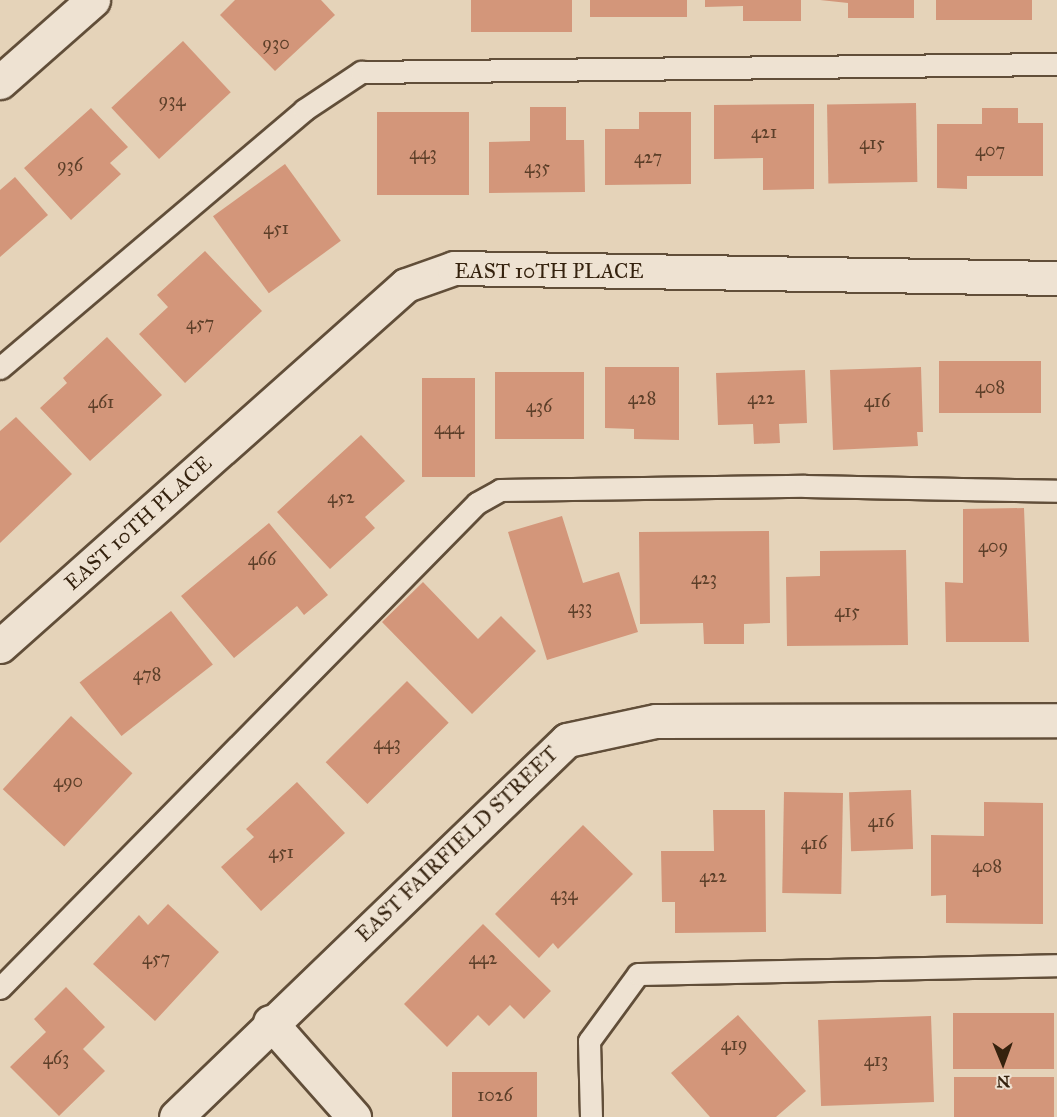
<!DOCTYPE html>
<style>
body{margin:0}
#map{position:relative;width:1057px;height:1117px;overflow:hidden;background:#e5d3b9;font-family:"IM FELL Great Primer",serif}
div>[style]{position:absolute}
[style*='--x']{left:calc(var(--x)*1px);top:calc(var(--y)*1px);width:calc(var(--w)*1px);rotate:calc(var(--a)*1deg)}
.building>*{inset:0;background:#d3967a;transform-origin:0 0}
.roads{filter:drop-shadow(2px 0 #614e39) drop-shadow(-2px 0 #614e39) drop-shadow(0 2px #614e39) drop-shadow(0 -2px #614e39)}
.lane>*{height:21px;margin:-10.5px;padding:0 10.5px;transform-origin:10.5px;border-radius:10.5px;background:#eee2d2}
.street>*{height:33px;margin:-16.5px;padding:0 16.5px;transform-origin:16.5px;border-radius:16.5px;background:#eee2d2}
span{translate:-50% -50%;white-space:nowrap;text-align:center;line-height:1.15;-webkit-text-stroke:4.5px #eee2d2;paint-order:stroke}
.number-label{font-size:18px;color:#5c3f29}
.number-label span{-webkit-text-stroke-width:0}
.street-label{font-size:21px;color:#35220e}
.north{position:absolute;left:973px;top:1033px;width:60px;height:60px;-webkit-text-stroke:4px #eee2d2;paint-order:stroke;rotate:179deg;font-size:16px;font-weight:700;line-height:24px;text-align:center;color:#35220e}
.north::after{content:'';display:block;margin:auto;width:21px;height:27px;background:#35220e;clip-path:polygon(50% 0,100% 100%,50% 72%,0 100%)}
</style>
<div id="map">
<div class="building">
<div style="clip-path:polygon(235px 0,321px 0,335px 15px,275px 71px,220px 15px)"></div>
<div style="left:471px;top:0;width:101px;height:32px"></div>
<div style="left:590px;top:0;width:97px;height:17px"></div>
<div style="clip-path:polygon(705px 0,801px 0,801px 21px,743px 21px,743px 6px,705px 7px)"></div>
<div style="clip-path:polygon(820px 0,914px 0,914px 18px,848px 18px,848px 3px)"></div>
<div style="left:936px;top:0;width:96px;height:20px"></div>
<div style="left:183px;top:41px;width:70px;height:98px;rotate:47deg"></div>
<div style="left:916px;top:103px;width:79px;height:89px;rotate:89deg"></div>
<div style="clip-path:polygon(814px 104px,814px 189px,763px 190px,763px 158px,714px 159px,714px 105px)"></div>
<div style="clip-path:polygon(530px 107px,566px 107px,566px 140px,584px 140px,585px 192px,489px 193px,489px 142px,530px 141px)"></div>
<div style="clip-path:polygon(91px 108px,128px 147px,110px 163px,121px 174px,71px 220px,24px 168px)"></div>
<div style="clip-path:polygon(982px 108px,1018px 108px,1018px 123px,1043px 123px,1043px 176px,967px 176px,967px 189px,937px 188px,937px 124px,982px 124px)"></div>
<div style="left:377px;top:112px;width:92px;height:83px"></div>
<div style="clip-path:polygon(639px 112px,691px 112px,691px 184px,605px 185px,605px 129px,639px 129px)"></div>
<div style="left:285px;top:164px;width:95px;height:89px;rotate:54deg"></div>
<div style="clip-path:polygon(15px 177px,48px 215px,0 257px,0 190px)"></div>
<div style="clip-path:polygon(205px 251px,262px 311px,185px 383px,139px 334px,168px 307px,157px 295px)"></div>
<div style="clip-path:polygon(107px 337px,162px 395px,90px 461px,40px 408px,67px 383px,63px 378px)"></div>
<div style="left:939px;top:361px;width:102px;height:52px"></div>
<div style="clip-path:polygon(605px 367px,679px 367px,679px 440px,634px 439px,634px 429px,605px 428px)"></div>
<div style="clip-path:polygon(921px 367px,923px 432px,917px 432px,918px 446px,833px 450px,830px 370px)"></div>
<div style="clip-path:polygon(805px 370px,807px 423px,779px 424px,780px 443px,754px 444px,753px 424px,718px 425px,716px 373px)"></div>
<div style="left:584px;top:372px;width:67px;height:89px;rotate:90deg"></div>
<div style="left:475px;top:378px;width:99px;height:53px;rotate:90deg"></div>
<div style="clip-path:polygon(16px 417px,72px 474px,0 543px,0 431px)"></div>
<div style="clip-path:polygon(361px 435px,405px 481px,365px 517px,375px 528px,330px 569px,277px 512px)"></div>
<div style="clip-path:polygon(1024px 508px,1029px 642px,946px 642px,945px 582px,963px 583px,963px 509px)"></div>
<div style="clip-path:polygon(562px 516px,583px 583px,619px 572px,638px 632px,547px 660px,508px 532px)"></div>
<div style="clip-path:polygon(269px 523px,328px 595px,304px 615px,297px 606px,234px 658px,181px 596px)"></div>
<div style="clip-path:polygon(769px 531px,770px 623px,744px 624px,744px 644px,704px 644px,703px 623px,640px 624px,639px 532px)"></div>
<div style="clip-path:polygon(906px 550px,908px 645px,787px 646px,786px 577px,820px 576px,820px 551px)"></div>
<div style="clip-path:polygon(423px 582px,478px 639px,501px 616px,536px 651px,472px 714px,382px 622px)"></div>
<div style="left:171px;top:611px;width:68px;height:116px;rotate:52deg"></div>
<div style="left:407px;top:681px;width:59px;height:115px;rotate:45deg"></div>
<div style="left:71px;top:716px;width:84px;height:100px;rotate:43deg"></div>
<div style="clip-path:polygon(297px 782px,345px 833px,261px 911px,221px 867px,254px 837px,246px 829px)"></div>
<div style="left:911px;top:790px;width:59px;height:62px;rotate:88deg"></div>
<div style="left:784px;top:792px;width:59px;height:101px;rotate:1deg"></div>
<div style="clip-path:polygon(984px 802px,1043px 803px,1043px 924px,946px 923px,946px 895px,931px 896px,931px 835px,984px 836px)"></div>
<div style="clip-path:polygon(713px 810px,765px 810px,766px 932px,675px 933px,675px 902px,662px 902px,661px 851px,714px 851px)"></div>
<div style="clip-path:polygon(583px 825px,633px 874px,558px 949px,553px 943px,539px 958px,495px 914px)"></div>
<div style="clip-path:polygon(168px 904px,219px 952px,155px 1021px,93px 964px,139px 915px,148px 925px)"></div>
<div style="clip-path:polygon(483px 924px,551px 991px,524px 1019px,510px 1005px,489px 1026px,478px 1015px,447px 1047px,404px 1004px)"></div>
<div style="clip-path:polygon(66px 987px,105px 1027px,83px 1049px,105px 1071px,59px 1116px,10px 1067px,46px 1032px,34px 1019px)"></div>
<div style="left:953px;top:1013px;width:101px;height:56px"></div>
<div style="clip-path:polygon(738px 1015px,806px 1091px,776px 1117px,710px 1117px,671px 1073px)"></div>
<div style="left:931px;top:1016px;width:86px;height:113px;rotate:88deg"></div>
<div style="left:452px;top:1072px;width:85px;height:45px"></div>
<div style="left:954px;top:1077px;width:100px;height:40px"></div>
</div>
<div class="roads">
<div class="lane">
<div style="--x:0;--y:368;--w:399;--a:-40.3"></div>
<div style="--x:304;--y:110;--w:69;--a:-33.7"></div>
<div style="--x:361;--y:72;--w:696;--a:-0.66"></div>
<div style="--x:0;--y:988;--w:680;--a:-45.48"></div>
<div style="--x:477;--y:503;--w:26;--a:-29"></div>
<div style="--x:500;--y:490;--w:305;--a:-0.8"></div>
<div style="--x:805;--y:486;--w:252;--a:1.1"></div>
<div style="--x:591;--y:1117;--w:76;--a:-91.5"></div>
<div style="--x:589;--y:1041;--w:83;--a:-53.8"></div>
<div style="--x:638;--y:974;--w:419;--a:-1.2"></div>
</div>
<div class="street">
<div style="--x:0;--y:82;--w:124;--a:-41.4"></div>
<div style="--x:0;--y:646;--w:543;--a:-41.64"></div>
<div style="--x:406;--y:285;--w:51;--a:-19.5"></div>
<div style="--x:454;--y:268;--w:603;--a:0.95"></div>
<div style="--x:270;--y:1022;--w:127;--a:48.5"></div>
<div style="--x:176;--y:1117;--w:543;--a:-43.96"></div>
<div style="--x:567;--y:740;--w:91;--a:-12.1"></div>
<div style="--x:656;--y:721;--w:401;--a:-0.1"></div>
</div>
</div>
<div class="number-label">
<span style="left:276px;top:43px">930</span>
<span style="left:172px;top:100px">934</span>
<span style="left:764px;top:132px">421</span>
<span style="left:872px;top:143px">415</span>
<span style="left:990px;top:150px">407</span>
<span style="left:423px;top:153px">443</span>
<span style="left:648px;top:157px">427</span>
<span style="left:70px;top:165px">936</span>
<span style="left:537px;top:167px">435</span>
<span style="left:276px;top:228px">451</span>
<span style="left:200px;top:323px">457</span>
<span style="left:990px;top:387px">408</span>
<span style="left:642px;top:398px">428</span>
<span style="left:761px;top:398px">422</span>
<span style="left:877px;top:401px">416</span>
<span style="left:101px;top:402px">461</span>
<span style="left:539px;top:406px">436</span>
<span style="left:449px;top:428px">444</span>
<span style="left:341px;top:497px">452</span>
<span style="left:993px;top:546px">409</span>
<span style="left:262px;top:559px">466</span>
<span style="left:704px;top:578px">423</span>
<span style="left:580px;top:607px">433</span>
<span style="left:847px;top:611px">415</span>
<span style="left:147px;top:674px">478</span>
<span style="left:387px;top:743px">443</span>
<span style="left:68px;top:781px">490</span>
<span style="left:881px;top:821px">416</span>
<span style="left:814px;top:843px">416</span>
<span style="left:281px;top:852px">451</span>
<span style="left:987px;top:866px">408</span>
<span style="left:713px;top:876px">422</span>
<span style="left:564px;top:894px">434</span>
<span style="left:156px;top:958px">457</span>
<span style="left:483px;top:958px">442</span>
<span style="left:734px;top:1044px">419</span>
<span style="left:56px;top:1058px">463</span>
<span style="left:876px;top:1060px">413</span>
<span style="left:495px;top:1095px">1026</span>
</div>
<div class="street-label">
<span style="left:549px;top:271px">EAST 10TH PLACE</span>
<span style="left:138px;top:523px;rotate:-42deg">EAST 10TH PLACE</span>
<span style="left:457px;top:844px;rotate:-44deg">EAST FAIRFIELD STREET</span>
</div>
<div class="north">N</div>
</div>
